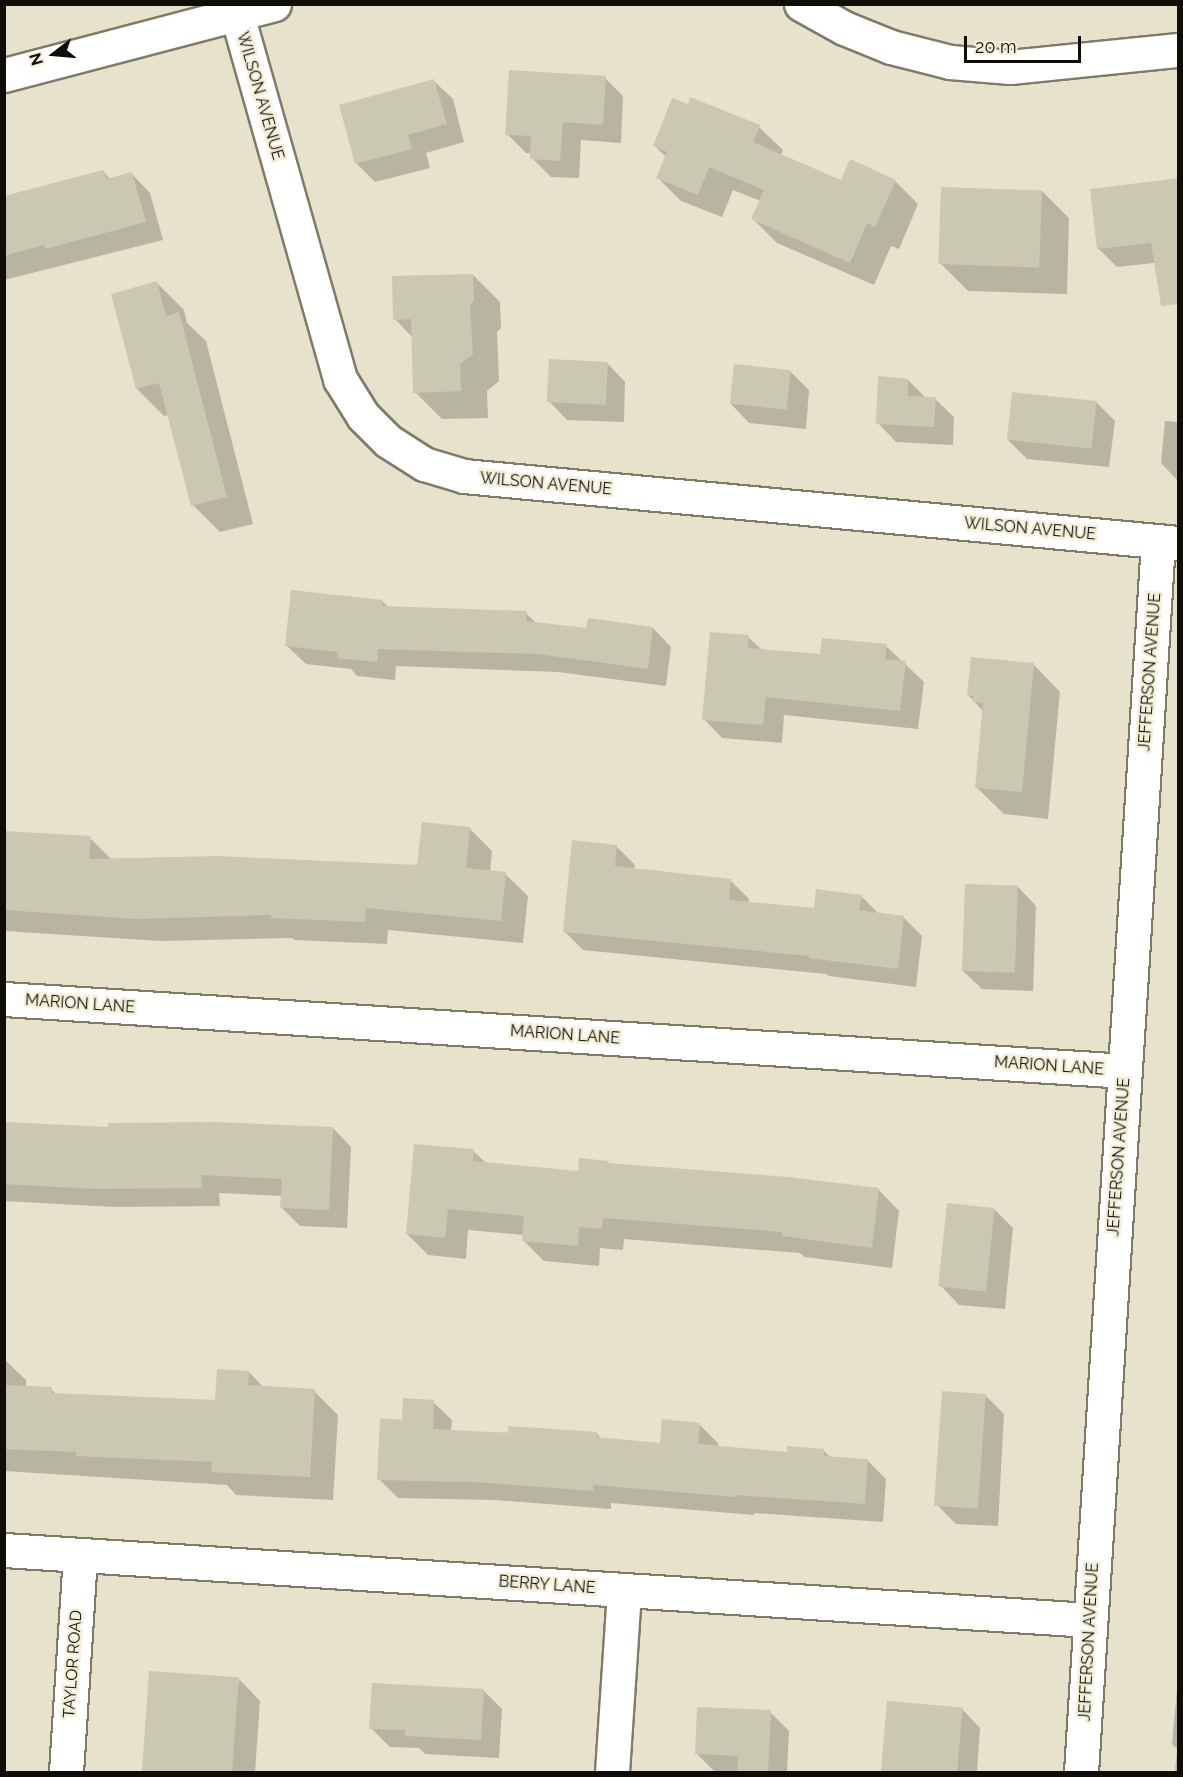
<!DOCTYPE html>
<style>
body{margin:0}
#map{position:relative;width:1183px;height:1777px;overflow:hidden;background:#e6e2cc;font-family:Raleway,sans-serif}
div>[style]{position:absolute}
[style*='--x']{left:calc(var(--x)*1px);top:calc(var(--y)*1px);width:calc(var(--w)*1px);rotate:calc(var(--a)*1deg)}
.shadow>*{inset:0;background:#0003}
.building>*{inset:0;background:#cbc8b1;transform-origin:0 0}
.roads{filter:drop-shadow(2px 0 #7e7b67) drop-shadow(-2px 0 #7e7b67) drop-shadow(0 2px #7e7b67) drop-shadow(0 -2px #7e7b67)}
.minor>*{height:33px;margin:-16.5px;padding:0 16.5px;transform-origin:16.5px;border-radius:16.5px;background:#fff}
span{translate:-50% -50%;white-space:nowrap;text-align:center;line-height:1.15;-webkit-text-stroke:5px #f3efd9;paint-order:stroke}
.street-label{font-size:16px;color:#0f0d06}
.frame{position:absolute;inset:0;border:6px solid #0f0d06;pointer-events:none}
.north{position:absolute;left:24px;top:24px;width:60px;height:60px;-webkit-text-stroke:4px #f3efd9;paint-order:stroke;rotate:254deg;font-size:16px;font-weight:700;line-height:24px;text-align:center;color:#0f0d06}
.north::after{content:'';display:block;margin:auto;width:21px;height:27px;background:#0f0d06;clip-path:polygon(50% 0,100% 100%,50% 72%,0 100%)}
.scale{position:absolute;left:964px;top:36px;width:117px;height:27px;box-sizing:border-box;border:3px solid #0f0d06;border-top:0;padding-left:8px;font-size:18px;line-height:21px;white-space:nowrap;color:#0f0d06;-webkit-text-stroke:4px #f3efd9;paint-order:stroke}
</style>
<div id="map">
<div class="shadow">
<div style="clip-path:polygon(605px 78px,623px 96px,621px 143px,581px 140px,579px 178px,551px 177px,532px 158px,532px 153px,526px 153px,507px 134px)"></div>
<div style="clip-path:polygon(434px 81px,453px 99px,464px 142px,426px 153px,430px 168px,375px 182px,357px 164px,341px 106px)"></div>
<div style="clip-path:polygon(759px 127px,783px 150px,781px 155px,842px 182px,895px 181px,918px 204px,899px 249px,891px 246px,874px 285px,777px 243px,753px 219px,761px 201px,733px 190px,722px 217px,681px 201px,658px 178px,666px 157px,655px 146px)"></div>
<div style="clip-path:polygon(103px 171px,111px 180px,132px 174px,150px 193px,163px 240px,4px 280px,4px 198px)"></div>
<div style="clip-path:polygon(1178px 180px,1163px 262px,1117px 267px,1098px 248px)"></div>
<div style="clip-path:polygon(1042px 191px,1069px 218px,1067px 294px,968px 291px,941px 264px)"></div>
<div style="clip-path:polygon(473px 275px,500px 302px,501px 328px,497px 332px,499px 381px,487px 391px,488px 418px,442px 419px,415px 392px,413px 338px,395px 319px)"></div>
<div style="clip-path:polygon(157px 283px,184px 310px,187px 323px,206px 341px,253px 524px,220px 532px,193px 505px,169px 415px,164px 416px,137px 389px)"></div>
<div style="clip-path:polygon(607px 363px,625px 382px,624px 422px,567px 420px,549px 401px)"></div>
<div style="clip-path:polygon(790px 371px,809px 390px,806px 429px,749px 423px,731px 404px)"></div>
<div style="clip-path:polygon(908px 380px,926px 398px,935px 399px,954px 417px,953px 445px,896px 442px,878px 423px)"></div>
<div style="clip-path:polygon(1096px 402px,1115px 421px,1109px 467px,1027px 459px,1008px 440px)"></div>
<div style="clip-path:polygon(1165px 421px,1178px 422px,1178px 481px,1161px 463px)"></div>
<div style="clip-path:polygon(382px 601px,389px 608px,526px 613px,537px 624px,588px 630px,653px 628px,671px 647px,666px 686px,558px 672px,396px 666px,395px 680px,357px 676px,351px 669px,306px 664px,287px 646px)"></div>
<div style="clip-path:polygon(748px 637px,762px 650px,821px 655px,886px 646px,924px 682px,918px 729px,784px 715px,782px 743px,722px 738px,704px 719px)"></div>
<div style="clip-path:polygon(1033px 664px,1060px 692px,1048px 819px,1004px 814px,976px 787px,983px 711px,968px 695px)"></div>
<div style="clip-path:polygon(469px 828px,492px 851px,490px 872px,505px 874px,528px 896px,523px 943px,388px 930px,387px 944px,295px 940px,292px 938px,160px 941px,4px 931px,4px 832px,90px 838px,112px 860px,419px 867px)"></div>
<div style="clip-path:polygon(616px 846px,635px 865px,634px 870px,730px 880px,749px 899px,748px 903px,816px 909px,861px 896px,879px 914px,903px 917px,922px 936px,916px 987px,829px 976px,826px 974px,583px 950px,564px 931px)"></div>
<div style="clip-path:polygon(1018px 887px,1036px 906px,1033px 991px,982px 989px,963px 971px)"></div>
<div style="clip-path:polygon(4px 1123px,109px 1129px,333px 1128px,351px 1147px,347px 1228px,300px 1226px,281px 1207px,282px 1196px,219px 1193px,220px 1206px,114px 1207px,4px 1201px)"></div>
<div style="clip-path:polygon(473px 1151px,486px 1163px,579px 1173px,608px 1162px,610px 1165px,878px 1189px,899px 1211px,892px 1268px,805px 1257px,800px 1253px,624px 1239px,623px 1250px,600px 1248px,599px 1266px,544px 1261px,523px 1240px,524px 1235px,468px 1230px,466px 1259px,428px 1255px,407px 1234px)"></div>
<div style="clip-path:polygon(994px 1209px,1013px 1228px,1005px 1309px,959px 1305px,941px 1286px)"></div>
<div style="clip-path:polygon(4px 1359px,26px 1380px,26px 1388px,51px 1389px,57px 1395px,216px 1402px,249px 1372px,264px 1388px,314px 1391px,338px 1415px,333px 1500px,236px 1495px,227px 1485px,4px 1471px)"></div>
<div style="clip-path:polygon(985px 1395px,1004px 1414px,998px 1526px,956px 1524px,938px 1506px)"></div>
<div style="clip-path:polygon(433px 1402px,452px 1420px,451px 1432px,597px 1434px,602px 1439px,662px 1445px,699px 1424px,718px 1443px,718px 1447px,788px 1454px,824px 1451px,831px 1458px,868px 1461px,886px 1479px,883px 1522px,754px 1513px,754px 1515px,611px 1503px,611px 1509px,495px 1500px,398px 1498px,379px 1479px,403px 1421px)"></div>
<div style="clip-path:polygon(1178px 1678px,1178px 1772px,1175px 1772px,1177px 1749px,1172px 1744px)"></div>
<div style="clip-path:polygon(239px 1679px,260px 1701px,255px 1772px,226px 1772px)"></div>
<div style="clip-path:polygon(483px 1690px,502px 1709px,499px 1758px,425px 1754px,419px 1748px,390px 1747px,371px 1728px)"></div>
<div style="clip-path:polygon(962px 1709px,980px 1728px,977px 1772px,882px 1772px)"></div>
<div style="clip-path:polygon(770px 1712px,789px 1731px,787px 1772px,715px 1772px,697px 1754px)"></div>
</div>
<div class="building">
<div style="clip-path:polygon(509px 70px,606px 76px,603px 125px,563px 122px,560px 161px,530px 159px,531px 136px,505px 135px)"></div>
<div style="clip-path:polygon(434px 79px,447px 124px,408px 135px,412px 149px,355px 164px,339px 105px)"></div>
<div style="clip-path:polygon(690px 97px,760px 125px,753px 142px,841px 180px,850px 159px,896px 180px,875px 227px,867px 223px,850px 263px,751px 219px,764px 190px,709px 167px,698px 195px,656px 178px,667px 152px,653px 146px,672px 98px,688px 104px)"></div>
<div style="clip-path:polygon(103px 170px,106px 179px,132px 172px,146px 222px,45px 249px,44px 245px,4px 256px,4px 196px)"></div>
<div style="clip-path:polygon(1179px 178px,1179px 304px,1161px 306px,1151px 243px,1097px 249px,1090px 189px)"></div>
<div style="left:941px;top:187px;width:101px;height:77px;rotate:2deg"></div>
<div style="clip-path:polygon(473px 274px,474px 301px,470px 305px,473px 354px,460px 364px,461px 391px,413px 393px,411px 319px,393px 320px,392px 276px)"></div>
<div style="clip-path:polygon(157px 281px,166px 316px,179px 312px,227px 497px,191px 506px,159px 383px,136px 389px,111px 294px)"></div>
<div style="left:549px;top:359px;width:59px;height:43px;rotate:3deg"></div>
<div style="left:734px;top:364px;width:57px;height:40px;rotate:6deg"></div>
<div style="clip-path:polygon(878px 376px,908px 379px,908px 396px,936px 397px,934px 427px,876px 424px)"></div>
<div style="left:1012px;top:392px;width:85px;height:48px;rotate:6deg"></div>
<div style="clip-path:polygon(291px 590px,383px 600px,382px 606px,527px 611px,526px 621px,586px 628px,588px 618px,653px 627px,648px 669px,538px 654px,378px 649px,377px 662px,337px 658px,338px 652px,285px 646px)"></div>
<div style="clip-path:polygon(710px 632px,749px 635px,748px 648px,820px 654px,822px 638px,887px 644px,885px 659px,906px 661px,900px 711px,766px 697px,763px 725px,702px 720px)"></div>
<div style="clip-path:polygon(971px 657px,1034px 663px,1022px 792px,975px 788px,983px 703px,973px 702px,973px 696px,967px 695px)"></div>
<div style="clip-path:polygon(422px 822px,470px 827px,466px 868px,506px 872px,501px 921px,366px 908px,365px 922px,271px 918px,271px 915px,136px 919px,4px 910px,4px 831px,91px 836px,89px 859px,218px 856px,417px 865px)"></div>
<div style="clip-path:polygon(572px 840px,617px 845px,615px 866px,731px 879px,729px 900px,814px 908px,816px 889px,862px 895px,859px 910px,904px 916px,898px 969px,809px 958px,809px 956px,563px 932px)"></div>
<div style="left:965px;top:884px;width:53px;height:87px;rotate:2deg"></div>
<div style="clip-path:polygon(4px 1122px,108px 1127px,108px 1123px,215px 1122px,333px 1127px,329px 1210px,280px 1208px,282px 1179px,201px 1175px,202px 1188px,95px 1189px,4px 1184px)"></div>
<div style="clip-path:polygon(414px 1144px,474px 1149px,473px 1161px,578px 1171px,579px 1158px,608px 1161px,608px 1163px,789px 1177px,879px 1188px,872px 1248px,782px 1236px,782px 1232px,603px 1218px,602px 1229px,579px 1227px,578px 1246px,522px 1241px,524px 1216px,448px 1209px,445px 1238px,406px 1234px)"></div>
<div style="left:947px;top:1203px;width:48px;height:84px;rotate:6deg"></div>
<div style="clip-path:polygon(217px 1369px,249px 1371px,248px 1385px,315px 1389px,310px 1477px,211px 1472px,212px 1462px,76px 1456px,76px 1452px,4px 1449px,4px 1385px,52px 1387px,52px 1393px,215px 1400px)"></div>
<div style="left:942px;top:1391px;width:44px;height:115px;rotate:4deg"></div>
<div style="clip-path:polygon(403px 1398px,434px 1400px,433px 1429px,508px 1433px,508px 1426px,597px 1432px,597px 1437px,660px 1443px,662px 1419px,700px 1423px,698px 1444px,787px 1452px,787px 1446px,824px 1449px,824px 1456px,868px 1459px,865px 1504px,736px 1495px,736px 1497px,593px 1485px,593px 1491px,475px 1482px,377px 1480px,380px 1418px,402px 1420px)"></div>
<div style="left:149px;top:1671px;width:90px;height:102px;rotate:4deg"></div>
<div style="clip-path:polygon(372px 1683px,484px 1689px,481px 1740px,405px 1736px,405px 1730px,369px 1729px)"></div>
<div style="left:887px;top:1701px;width:76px;height:72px;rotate:5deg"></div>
<div style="clip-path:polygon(697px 1707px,771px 1710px,768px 1773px,737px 1773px,738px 1756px,695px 1754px)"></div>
</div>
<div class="roads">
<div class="minor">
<div style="--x:234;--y:4;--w:390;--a:74.2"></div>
<div style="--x:340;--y:379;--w:44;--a:58.1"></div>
<div style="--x:363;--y:416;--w:35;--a:45"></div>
<div style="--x:388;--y:441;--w:43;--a:32.6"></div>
<div style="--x:424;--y:464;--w:42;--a:16.7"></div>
<div style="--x:464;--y:476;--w:717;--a:5.36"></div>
<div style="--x:801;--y:4;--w:49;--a:29.2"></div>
<div style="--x:844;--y:28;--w:51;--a:22"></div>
<div style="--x:891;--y:47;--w:61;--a:14.3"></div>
<div style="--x:950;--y:62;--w:60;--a:4.8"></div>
<div style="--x:1010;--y:67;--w:169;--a:-5.8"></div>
<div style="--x:4;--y:75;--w:279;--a:-14.7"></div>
<div style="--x:4;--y:999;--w:1123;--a:3.67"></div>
<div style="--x:4;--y:1550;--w:1088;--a:3.69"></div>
<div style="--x:66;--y:1772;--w:217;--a:-86.3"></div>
<div style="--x:612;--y:1772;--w:182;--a:-86.2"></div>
<div style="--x:1081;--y:1772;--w:1233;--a:-86.42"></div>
</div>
</div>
<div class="street-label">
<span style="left:260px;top:96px;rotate:74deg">WILSON AVENUE</span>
<span style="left:546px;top:484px;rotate:5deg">WILSON AVENUE</span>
<span style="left:1030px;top:529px;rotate:5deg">WILSON AVENUE</span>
<span style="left:1150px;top:672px;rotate:-86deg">JEFFERSON AVENUE</span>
<span style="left:80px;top:1004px;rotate:4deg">MARION LANE</span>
<span style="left:565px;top:1035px;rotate:4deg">MARION LANE</span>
<span style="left:1049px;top:1066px;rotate:4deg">MARION LANE</span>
<span style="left:1119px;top:1157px;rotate:-86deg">JEFFERSON AVENUE</span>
<span style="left:547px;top:1585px;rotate:4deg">BERRY LANE</span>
<span style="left:1089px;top:1642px;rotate:-87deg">JEFFERSON AVENUE</span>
<span style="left:73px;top:1664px;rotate:-86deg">TAYLOR ROAD</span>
</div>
<div class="frame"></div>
<div class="north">N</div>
<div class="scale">20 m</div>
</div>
